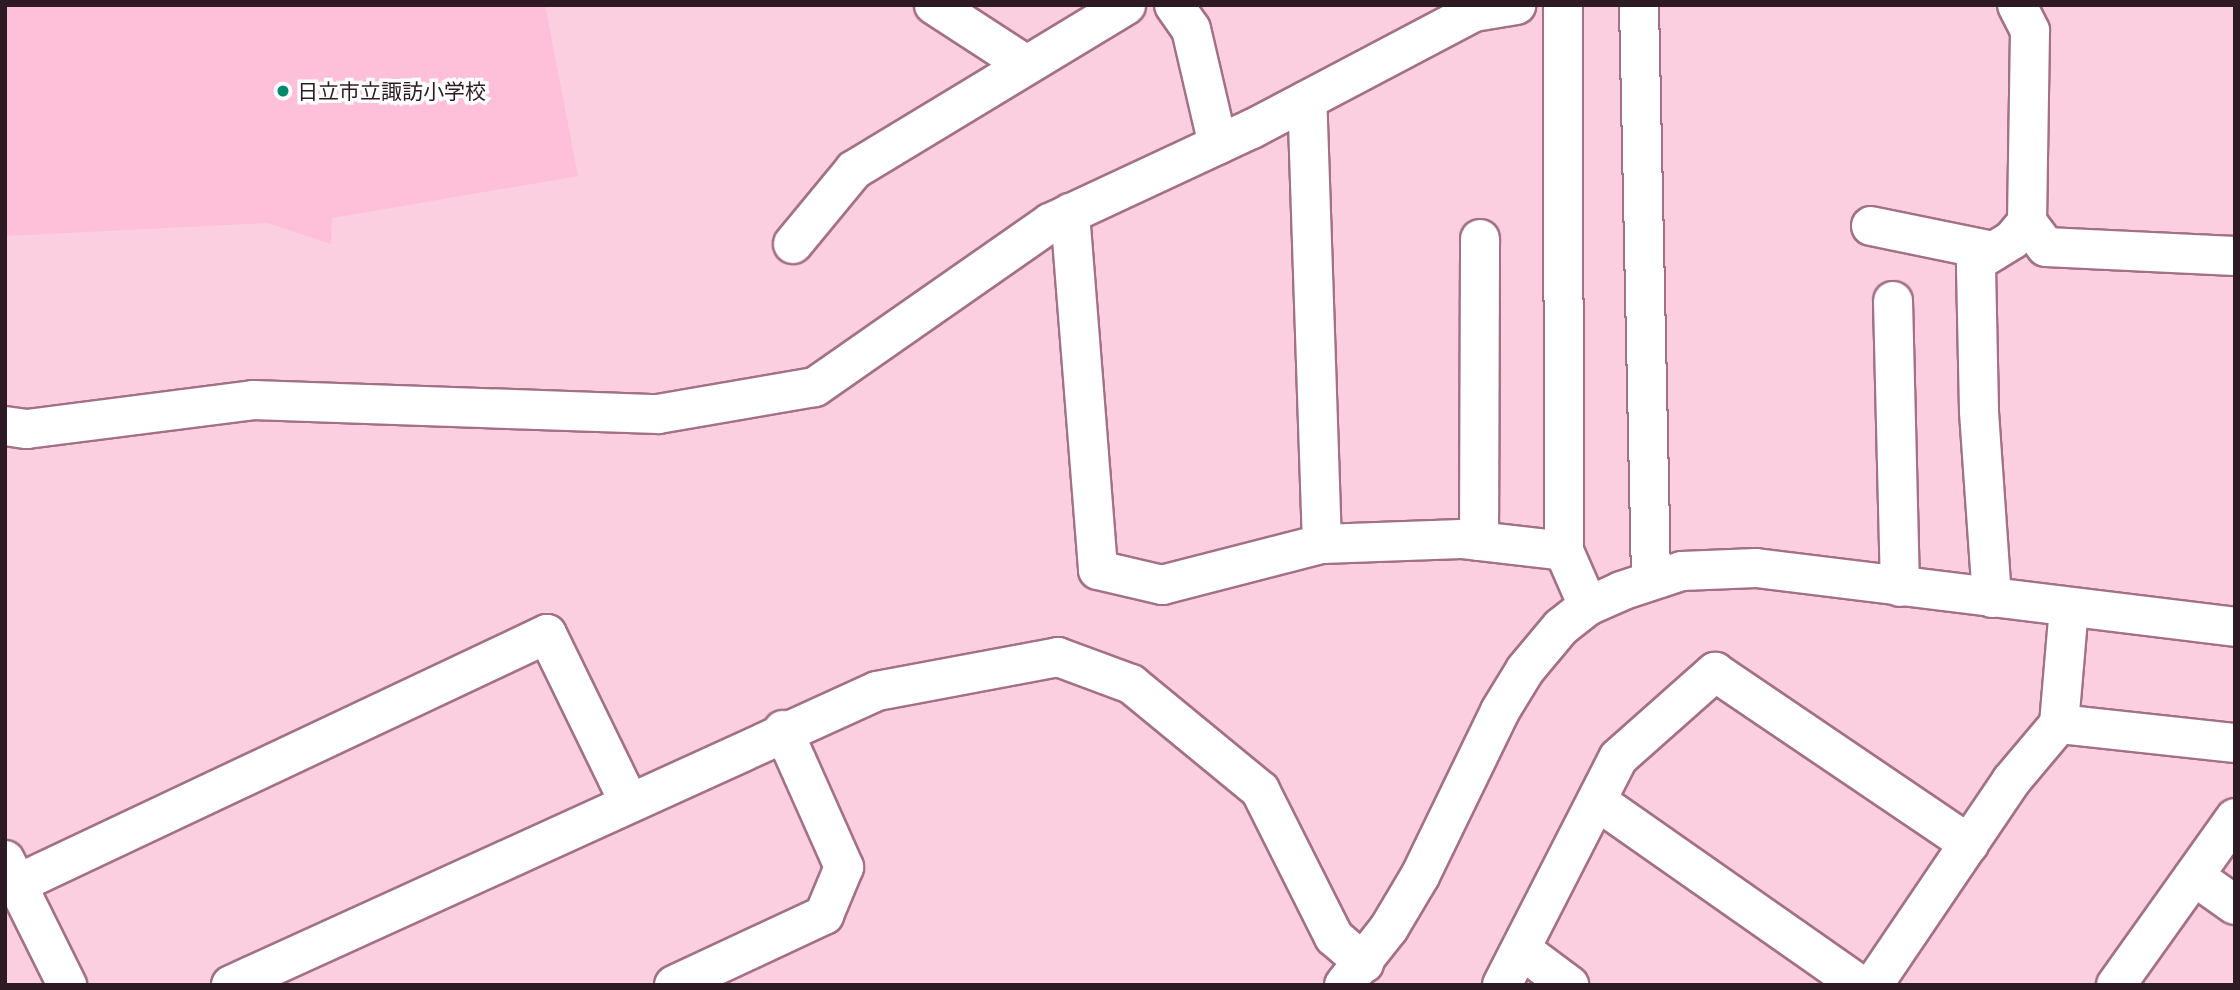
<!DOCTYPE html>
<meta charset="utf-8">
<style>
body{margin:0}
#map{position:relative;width:2240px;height:990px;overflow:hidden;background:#fbcee0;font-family:"Asap Condensed","Noto Sans JP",sans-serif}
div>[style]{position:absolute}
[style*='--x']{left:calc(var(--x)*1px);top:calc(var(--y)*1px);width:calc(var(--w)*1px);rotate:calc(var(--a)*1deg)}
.built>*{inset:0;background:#febfd8}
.roads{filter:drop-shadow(2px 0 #a37186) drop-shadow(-2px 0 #a37186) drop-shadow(0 2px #a37186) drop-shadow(0 -2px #a37186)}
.minor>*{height:38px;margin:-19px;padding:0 19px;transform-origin:19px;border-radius:19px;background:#fff}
.dots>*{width:19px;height:19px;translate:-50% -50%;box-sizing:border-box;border:4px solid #fefefe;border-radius:50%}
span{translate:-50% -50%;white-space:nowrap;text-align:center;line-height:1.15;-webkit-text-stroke:7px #fefefe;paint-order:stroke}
.poi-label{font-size:21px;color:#2d1a22}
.left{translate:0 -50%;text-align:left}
.frame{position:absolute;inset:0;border:7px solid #2d1a22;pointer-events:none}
</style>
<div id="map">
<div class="built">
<div style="clip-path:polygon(5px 5px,545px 5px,578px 176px,332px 218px,331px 244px,268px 223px,5px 236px)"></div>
</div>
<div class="roads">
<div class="minor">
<div style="--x:934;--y:5;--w:108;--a:33"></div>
<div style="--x:1174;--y:5;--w:29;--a:55"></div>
<div style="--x:1191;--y:29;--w:119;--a:76.9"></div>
<div style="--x:1563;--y:5;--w:546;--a:89.9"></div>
<div style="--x:1564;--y:551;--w:60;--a:66.4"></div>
<div style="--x:1639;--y:5;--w:575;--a:88.8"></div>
<div style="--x:2017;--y:5;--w:29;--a:63"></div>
<div style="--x:2030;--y:31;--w:191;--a:90.9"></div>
<div style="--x:2027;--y:222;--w:31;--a:53"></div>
<div style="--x:2046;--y:247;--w:189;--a:2.7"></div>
<div style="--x:1070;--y:213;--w:358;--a:85.5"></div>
<div style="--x:1098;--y:570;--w:66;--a:13.2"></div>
<div style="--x:1162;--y:585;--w:165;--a:-14.4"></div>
<div style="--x:1322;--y:544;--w:444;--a:-91.9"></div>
<div style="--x:1871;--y:226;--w:125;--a:11.6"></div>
<div style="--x:793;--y:244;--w:96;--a:-50.5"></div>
<div style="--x:854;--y:170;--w:318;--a:-31.2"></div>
<div style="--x:1893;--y:301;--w:286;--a:88.6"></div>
<div style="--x:5;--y:426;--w:22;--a:8"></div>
<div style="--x:27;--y:429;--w:228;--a:-7.3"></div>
<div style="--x:253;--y:400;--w:405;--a:2"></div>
<div style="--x:658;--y:414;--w:159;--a:-9.8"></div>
<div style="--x:815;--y:387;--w:287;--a:-34.9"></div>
<div style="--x:1050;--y:223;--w:223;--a:-25"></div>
<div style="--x:1252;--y:129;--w:251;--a:-27.8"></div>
<div style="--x:1474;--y:12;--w:43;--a:-9.5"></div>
<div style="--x:1479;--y:541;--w:302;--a:-89.8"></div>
<div style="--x:1322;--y:544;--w:139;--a:-2.1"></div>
<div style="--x:1461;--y:539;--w:104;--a:6.6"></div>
<div style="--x:1992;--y:598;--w:188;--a:-94"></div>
<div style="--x:1979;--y:410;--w:148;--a:-91.2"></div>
<div style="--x:1976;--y:262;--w:42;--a:-31.4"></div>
<div style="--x:2012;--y:240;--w:23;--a:-50"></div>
<div style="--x:2059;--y:724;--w:177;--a:6.2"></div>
<div style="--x:1597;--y:801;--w:321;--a:35"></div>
<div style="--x:5;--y:860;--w:140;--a:63.6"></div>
<div style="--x:2194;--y:876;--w:50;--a:35.3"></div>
<div style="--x:17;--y:884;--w:586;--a:-25.25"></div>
<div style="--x:547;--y:634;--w:187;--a:64"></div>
<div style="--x:1522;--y:950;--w:59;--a:36.7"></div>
<div style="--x:231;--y:985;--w:710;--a:-24.47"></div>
<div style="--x:877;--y:691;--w:184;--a:-10.6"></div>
<div style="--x:1058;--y:657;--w:78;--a:20.3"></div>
<div style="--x:1131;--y:684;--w:167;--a:39.4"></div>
<div style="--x:1260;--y:790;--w:165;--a:63.3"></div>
<div style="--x:1334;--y:937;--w:40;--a:41"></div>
<div style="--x:674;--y:985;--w:166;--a:-25"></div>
<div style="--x:824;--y:915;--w:52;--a:-67.4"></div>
<div style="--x:844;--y:867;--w:150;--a:-114"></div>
<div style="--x:1344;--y:985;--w:73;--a:-51.7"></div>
<div style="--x:1389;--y:928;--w:61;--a:-59.2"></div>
<div style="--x:1420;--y:876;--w:183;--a:-64.1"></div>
<div style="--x:1500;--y:711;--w:48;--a:-58.6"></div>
<div style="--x:1525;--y:670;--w:56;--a:-50.1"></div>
<div style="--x:1561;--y:627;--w:34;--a:-38"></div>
<div style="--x:1588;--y:606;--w:36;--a:-24"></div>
<div style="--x:1621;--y:591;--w:64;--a:-18.2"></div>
<div style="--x:1682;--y:571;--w:74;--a:-2.3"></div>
<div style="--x:1756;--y:568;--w:483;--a:7"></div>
<div style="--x:1502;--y:985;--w:255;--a:-62.9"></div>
<div style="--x:1618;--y:758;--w:130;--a:-41.6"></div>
<div style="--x:1715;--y:672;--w:307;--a:34.1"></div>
<div style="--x:1873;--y:985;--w:246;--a:-55.9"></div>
<div style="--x:2011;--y:781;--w:75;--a:-49.9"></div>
<div style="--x:2059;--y:724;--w:117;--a:-85.1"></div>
<div style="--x:2116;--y:985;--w:205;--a:-54.5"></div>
</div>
</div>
<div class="dots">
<div style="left:283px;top:91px;background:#00886e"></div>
</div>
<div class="poi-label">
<span class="left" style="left:297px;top:91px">日立市立諏訪小学校</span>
</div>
<div class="frame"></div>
</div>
